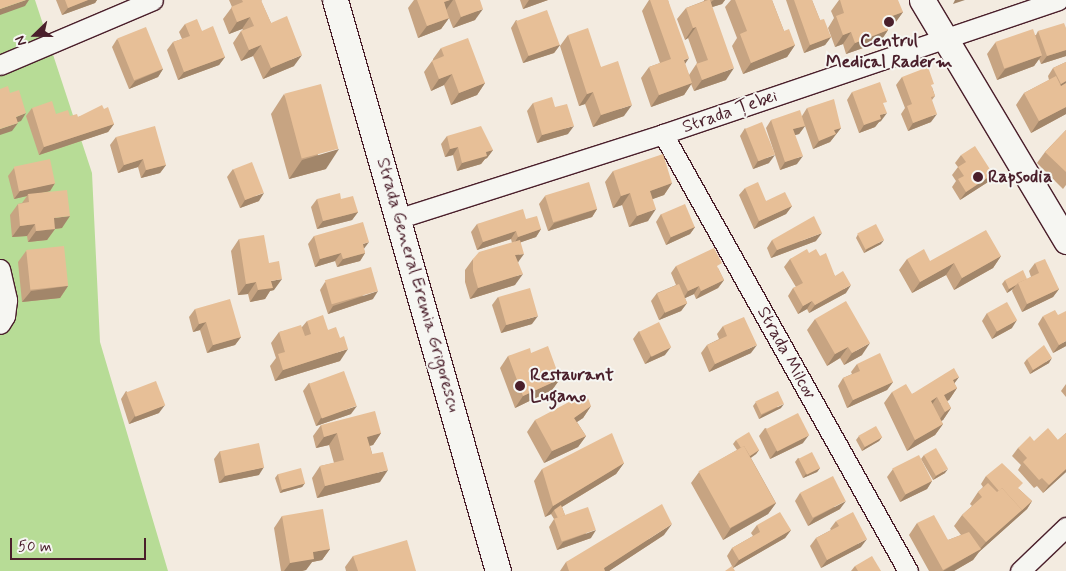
<!DOCTYPE html>
<meta charset="utf-8">
<style>
body{margin:0}
#map{position:relative;width:1066px;height:571px;overflow:hidden;background:#f3ebe0;font-family:Mynerve,sans-serif}
div>[style]{position:absolute}
[style*='--x']{left:calc(var(--x)*1px);top:calc(var(--y)*1px);width:calc(var(--w)*1px);rotate:calc(var(--a)*1deg)}
.green>*{inset:0;background:#b7dc96}
.roads{filter:drop-shadow(1px 0 #4a1f2b) drop-shadow(-1px 0 #4a1f2b) drop-shadow(0 1px #4a1f2b) drop-shadow(0 -1px #4a1f2b)}
.minor>*{height:19px;margin:-9.5px;padding:0 9.5px;transform-origin:9.5px;border-radius:9.5px;background:#f6f6f2}
.major>*{height:25px;margin:-12.5px;padding:0 12.5px;transform-origin:12.5px;border-radius:12.5px;background:#f6f6f2}
.wall>*{inset:0;background:#c7a482}
.shaded-wall>*{inset:0;background:#a2866a}
.building>*{inset:0;background:#e7bf97;transform-origin:0 0}
.dots>*{width:14px;height:14px;translate:-50% -50%;box-sizing:border-box;border:2px solid #f6f6f2;border-radius:50%}
span{translate:-50% -50%;white-space:nowrap;text-align:center;line-height:1.15;-webkit-text-stroke:4px #f6f6f2;paint-order:stroke}
.poi-label{font-size:18px;color:#4a1f2b;font-weight:700}
.left{translate:0 -50%;text-align:left}
.street-label{font-size:18px;color:#4a1f2b}
.north{position:absolute;left:10px;top:10px;width:50px;height:50px;-webkit-text-stroke:4px #f6f6f2;paint-order:stroke;rotate:248deg;font-size:14px;font-weight:700;line-height:20px;text-align:center;color:#4a1f2b}
.north::after{content:'';display:block;margin:auto;width:18px;height:22px;background:#4a1f2b;clip-path:polygon(50% 0,100% 100%,50% 72%,0 100%)}
.scale{position:absolute;left:10px;top:538px;width:136px;height:22px;box-sizing:border-box;border:2px solid #4a1f2b;border-top:0;padding-left:6px;font-size:15px;line-height:18px;white-space:nowrap;color:#4a1f2b;-webkit-text-stroke:4px #f6f6f2;paint-order:stroke}
</style>
<div id="map">
<div class="green">
<div style="clip-path:polygon(0 0,35px 0,92px 173px,100px 342px,168px 571px,0 571px)"></div>
</div>
<div class="roads">
<div class="minor">
<div style="--x:0;--y:65;--w:166;--a:-23"></div>
<div style="--x:663;--y:134;--w:501;--a:60.72"></div>
<div style="--x:400;--y:218;--w:276;--a:-17.7"></div>
<div style="--x:663;--y:134;--w:417;--a:-18.7"></div>
<div style="--x:0;--y:269;--w:32;--a:77"></div>
<div style="--x:7;--y:300;--w:16;--a:97"></div>
<div style="--x:5;--y:316;--w:9;--a:122"></div>
<div style="--x:1020;--y:571;--w:64;--a:-43.7"></div>
</div>
<div class="major">
<div style="--x:335;--y:0;--w:594;--a:74.07"></div>
<div style="--x:922;--y:0;--w:281;--a:59.1"></div>
</div>
</div>
<div class="wall">
<div style="clip-path:polygon(56px 0,97px 0,95px 3px,62px 15px)"></div>
<div style="clip-path:polygon(229px 0,262px 0,261px 1px,271px 23px,294px 66px,263px 79px,253px 56px,241px 61px,233px 43px,241px 31px,243px 30px,242px 29px,229px 34px,223px 19px,232px 7px)"></div>
<div style="clip-path:polygon(414px 0,480px 0,475px 20px,453px 28px,449px 18px,441px 29px,418px 38px,408px 8px)"></div>
<div style="clip-path:polygon(520px 0,548px 0,523px 9px)"></div>
<div style="clip-path:polygon(649px 0,668px 0,685px 65px,689px 75px,697px 63px,688px 38px,685px 40px,677px 19px,686px 8px,704px 1px,704px 0,725px 0,722px 4px,712px 7px,726px 80px,694px 91px,691px 84px,684px 95px,651px 107px,641px 78px,649px 67px,660px 63px,642px 11px)"></div>
<div style="clip-path:polygon(731px 0,772px 0,784px 31px,795px 45px,787px 57px,743px 74px,732px 46px,737px 38px,725px 7px)"></div>
<div style="clip-path:polygon(786px 0,812px 0,820px 20px,831px 37px,825px 45px,804px 53px)"></div>
<div style="clip-path:polygon(839px 0,888px 0,903px 12px,895px 23px,887px 26px,888px 30px,880px 42px,846px 54px,843px 44px,835px 47px,828px 28px,834px 18px,831px 11px)"></div>
<div style="clip-path:polygon(516px 20px,560px 45px,554px 53px,523px 63px,511px 28px)"></div>
<div style="clip-path:polygon(185px 24px,202px 31px,225px 57px,219px 65px,178px 80px,167px 50px,173px 42px,182px 39px,179px 32px)"></div>
<div style="clip-path:polygon(1066px 28px,1066px 56px,1041px 64px,1039px 59px,1034px 66px,997px 80px,987px 54px,995px 43px,1036px 35px,1038px 31px)"></div>
<div style="clip-path:polygon(568px 35px,601px 67px,624px 116px,593px 127px,585px 104px,579px 106px,560px 46px)"></div>
<div style="clip-path:polygon(117px 39px,163px 69px,158px 77px,129px 89px,112px 47px)"></div>
<div style="clip-path:polygon(441px 48px,485px 83px,477px 95px,451px 105px,444px 85px,431px 91px,424px 72px,432px 61px,433px 60px,433px 59px)"></div>
<div style="clip-path:polygon(1066px 62px,1066px 114px,1031px 133px,1016px 105px,1024px 93px,1049px 80px,1048px 76px,1053px 68px)"></div>
<div style="clip-path:polygon(902px 77px,932px 87px,935px 96px,932px 100px,931px 122px,908px 131px,901px 114px,905px 108px,896px 85px)"></div>
<div style="clip-path:polygon(852px 92px,884px 106px,881px 121px,879px 122px,875px 127px,859px 133px,847px 100px)"></div>
<div style="clip-path:polygon(284px 94px,326px 169px,289px 179px,271px 114px)"></div>
<div style="clip-path:polygon(533px 103px,555px 107px,568px 134px,537px 143px,527px 111px)"></div>
<div style="clip-path:polygon(32px 108px,56px 114px,78px 117px,104px 109px,114px 124px,108px 132px,39px 155px,26px 116px)"></div>
<div style="clip-path:polygon(807px 108px,841px 128px,830px 142px,813px 149px,805px 126px,799px 134px,795px 135px,797px 164px,780px 170px,766px 128px,771px 120px,802px 116px)"></div>
<div style="clip-path:polygon(745px 128px,769px 163px,753px 169px,740px 136px)"></div>
<div style="clip-path:polygon(1066px 130px,1066px 185px,1063px 189px,1037px 163px,1045px 152px)"></div>
<div style="clip-path:polygon(447px 136px,493px 150px,487px 158px,485px 159px,481px 164px,457px 171px,453px 155px,445px 157px,441px 144px)"></div>
<div style="clip-path:polygon(116px 137px,166px 165px,160px 173px,141px 178px,138px 167px,118px 173px,110px 145px)"></div>
<div style="clip-path:polygon(961px 155px,993px 174px,988px 182px,960px 200px,952px 187px,956px 181px,952px 175px,958px 167px,955px 163px)"></div>
<div style="clip-path:polygon(14px 168px,55px 183px,50px 191px,42px 193px,62px 228px,55px 229px,47px 240px,28px 242px,27px 236px,12px 237px,10px 215px,18px 204px,22px 203px,27px 196px,14px 199px,8px 176px)"></div>
<div style="clip-path:polygon(233px 169px,259px 201px,240px 208px,227px 177px)"></div>
<div style="clip-path:polygon(613px 171px,672px 183px,664px 195px,652px 199px,648px 221px,629px 227px,622px 205px,613px 208px,605px 182px)"></div>
<div style="clip-path:polygon(745px 188px,766px 201px,792px 206px,786px 214px,754px 229px,739px 195px)"></div>
<div style="clip-path:polygon(545px 196px,597px 209px,592px 217px,548px 231px,539px 204px)"></div>
<div style="clip-path:polygon(317px 199px,341px 199px,358px 212px,352px 220px,317px 229px,311px 207px)"></div>
<div style="clip-path:polygon(661px 214px,695px 227px,690px 234px,666px 245px,656px 222px)"></div>
<div style="clip-path:polygon(526px 219px,541px 229px,536px 237px,521px 242px,515px 285px,470px 299px,465px 282px,465px 270px,473px 259px,512px 243px,511px 239px,477px 250px,471px 232px,477px 224px)"></div>
<div style="clip-path:polygon(858px 234px,881px 244px,864px 253px,856px 238px)"></div>
<div style="clip-path:polygon(314px 236px,364px 249px,365px 253px,360px 261px,337px 267px,335px 261px,315px 267px,308px 244px)"></div>
<div style="clip-path:polygon(239px 239px,274px 290px,270px 291px,265px 299px,250px 302px,248px 294px,238px 295px,231px 251px)"></div>
<div style="clip-path:polygon(772px 240px,816px 241px,771px 258px,767px 248px)"></div>
<div style="clip-path:polygon(26px 251px,68px 286px,60px 298px,22px 302px,18px 262px)"></div>
<div style="clip-path:polygon(809px 253px,820px 256px,835px 276px,846px 293px,809px 313px,807px 309px,798px 314px,788px 296px,793px 288px,796px 287px,784px 267px,790px 259px)"></div>
<div style="clip-path:polygon(1001px 256px,993px 268px,954px 290px,946px 275px,912px 293px,899px 270px,907px 259px,930px 261px)"></div>
<div style="clip-path:polygon(1035px 263px,1059px 289px,1053px 297px,1022px 312px,1012px 291px,1013px 289px,1007px 293px,1002px 284px,1005px 280px,1027px 279px,1031px 277px,1029px 271px)"></div>
<div style="clip-path:polygon(676px 266px,718px 268px,724px 280px,718px 288px,696px 299px,694px 294px,685px 298px,687px 303px,681px 311px,659px 320px,651px 301px,657px 293px,676px 285px,671px 273px)"></div>
<div style="clip-path:polygon(325px 282px,373px 299px,328px 314px,320px 290px)"></div>
<div style="clip-path:polygon(498px 297px,532px 324px,501px 333px,492px 305px)"></div>
<div style="clip-path:polygon(195px 309px,241px 337px,235px 345px,207px 353px,200px 330px,193px 332px,189px 317px)"></div>
<div style="clip-path:polygon(987px 313px,1012px 328px,992px 339px,982px 321px)"></div>
<div style="clip-path:polygon(1043px 316px,1066px 346px,1053px 353px,1038px 324px)"></div>
<div style="clip-path:polygon(815px 319px,862px 355px,844px 365px,840px 358px,827px 366px,807px 330px)"></div>
<div style="clip-path:polygon(307px 321px,328px 330px,340px 361px,275px 381px,270px 366px,276px 358px,271px 343px,279px 332px,302px 327px)"></div>
<div style="clip-path:polygon(723px 326px,751px 353px,709px 372px,701px 353px,707px 345px,719px 339px,717px 334px)"></div>
<div style="clip-path:polygon(639px 331px,665px 355px,645px 364px,633px 339px)"></div>
<div style="clip-path:polygon(531px 353px,560px 379px,552px 390px,515px 408px,500px 368px,508px 356px)"></div>
<div style="clip-path:polygon(1027px 359px,1049px 363px,1030px 374px,1024px 363px)"></div>
<div style="clip-path:polygon(857px 364px,893px 382px,887px 390px,847px 408px,838px 386px,843px 378px,852px 374px,851px 372px)"></div>
<div style="clip-path:polygon(959px 377px,954px 383px,957px 388px,949px 400px,947px 401px,951px 408px,943px 420px,941px 421px,943px 424px,935px 435px,907px 451px,884px 403px,892px 392px,912px 394px)"></div>
<div style="clip-path:polygon(309px 383px,351px 414px,316px 426px,303px 391px)"></div>
<div style="clip-path:polygon(1066px 384px,1066px 397px,1061px 391px)"></div>
<div style="clip-path:polygon(126px 391px,159px 413px,129px 424px,121px 399px)"></div>
<div style="clip-path:polygon(756px 402px,781px 408px,759px 419px,753px 406px)"></div>
<div style="clip-path:polygon(591px 406px,583px 418px,577px 422px,586px 436px,578px 447px,544px 463px,527px 432px,535px 420px)"></div>
<div style="clip-path:polygon(321px 425px,381px 433px,373px 445px,370px 446px,380px 482px,317px 498px,312px 478px,320px 466px,334px 463px,329px 445px,316px 448px,313px 436px)"></div>
<div style="clip-path:polygon(765px 428px,803px 443px,770px 459px,759px 436px)"></div>
<div style="clip-path:polygon(1066px 433px,1066px 472px,1043px 493px,1037px 486px,1034px 488px,1018px 470px,1021px 465px,1012px 456px,1018px 448px,1034px 441px,1058px 440px)"></div>
<div style="clip-path:polygon(859px 436px,882px 437px,879px 441px,862px 451px,856px 440px)"></div>
<div style="clip-path:polygon(736px 440px,759px 450px,756px 454px,751px 458px,776px 503px,768px 514px,723px 540px,691px 483px,699px 472px,737px 450px,733px 444px)"></div>
<div style="clip-path:polygon(220px 451px,259px 475px,219px 483px,214px 459px)"></div>
<div style="clip-path:polygon(924px 455px,945px 473px,933px 480px,921px 459px)"></div>
<div style="clip-path:polygon(798px 458px,820px 468px,817px 472px,803px 478px,795px 462px)"></div>
<div style="clip-path:polygon(624px 463px,616px 474px,562px 507px,565px 515px,591px 538px,557px 550px,549px 527px,554px 519px,551px 514px,545px 517px,534px 481px,542px 469px)"></div>
<div style="clip-path:polygon(893px 469px,932px 481px,927px 489px,900px 502px,887px 477px)"></div>
<div style="clip-path:polygon(278px 474px,305px 483px,302px 487px,280px 493px,275px 478px)"></div>
<div style="clip-path:polygon(986px 476px,1019px 489px,1032px 501px,1027px 509px,979px 552px,973px 560px,954px 571px,929px 571px,909px 535px,917px 523px,948px 540px,961px 535px,954px 526px,962px 515px,972px 506px,970px 504px,978px 492px,983px 487px,981px 484px)"></div>
<div style="clip-path:polygon(800px 493px,840px 509px,808px 526px,795px 501px)"></div>
<div style="clip-path:polygon(282px 516px,330px 549px,322px 560px,312px 562px,306px 570px,302px 571px,281px 571px,274px 528px)"></div>
<div style="clip-path:polygon(836px 521px,861px 547px,821px 568px,810px 546px,816px 538px,831px 530px,830px 529px)"></div>
<div style="clip-path:polygon(757px 525px,791px 530px,785px 538px,733px 568px,727px 556px,732px 548px,753px 536px,751px 533px)"></div>
<div style="clip-path:polygon(664px 535px,609px 571px,560px 571px,566px 562px)"></div>
<div style="clip-path:polygon(353px 556px,416px 571px,346px 571px,345px 567px)"></div>
<div style="clip-path:polygon(855px 566px,881px 571px,851px 571px)"></div>
</div>
<div class="shaded-wall">
<div style="clip-path:polygon(26px 0,29px 0,25px 6px,0 15px,0 9px)"></div>
<div style="clip-path:polygon(88px 0,97px 0,95px 3px,62px 15px,68px 8px)"></div>
<div style="clip-path:polygon(450px 0,453px 0,446px 10px,444px 2px)"></div>
<div style="clip-path:polygon(529px 0,548px 0,523px 9px)"></div>
<div style="clip-path:polygon(714px 0,725px 0,722px 4px,706px 9px,712px 1px)"></div>
<div style="clip-path:polygon(955px 0,965px 0,953px 4px)"></div>
<div style="clip-path:polygon(483px 9px,475px 20px,453px 28px,461px 17px)"></div>
<div style="clip-path:polygon(903px 12px,895px 23px,876px 30px,884px 19px)"></div>
<div style="clip-path:polygon(250px 17px,242px 29px,229px 34px,237px 22px)"></div>
<div style="clip-path:polygon(449px 18px,441px 29px,418px 38px,427px 26px)"></div>
<div style="clip-path:polygon(696px 27px,688px 38px,685px 40px,693px 28px)"></div>
<div style="clip-path:polygon(888px 30px,880px 42px,846px 54px,855px 43px)"></div>
<div style="clip-path:polygon(851px 32px,843px 44px,835px 47px,843px 35px)"></div>
<div style="clip-path:polygon(831px 37px,825px 45px,804px 53px,810px 45px)"></div>
<div style="clip-path:polygon(261px 45px,253px 56px,241px 61px,249px 50px)"></div>
<div style="clip-path:polygon(560px 45px,554px 53px,523px 63px,529px 55px)"></div>
<div style="clip-path:polygon(795px 45px,787px 57px,743px 74px,751px 63px)"></div>
<div style="clip-path:polygon(1066px 50px,1066px 56px,1041px 64px,1047px 56px)"></div>
<div style="clip-path:polygon(302px 55px,294px 66px,263px 79px,271px 68px)"></div>
<div style="clip-path:polygon(1042px 55px,1034px 66px,997px 80px,1005px 69px)"></div>
<div style="clip-path:polygon(225px 57px,219px 65px,178px 80px,184px 72px)"></div>
<div style="clip-path:polygon(689px 58px,681px 70px,684px 60px)"></div>
<div style="clip-path:polygon(734px 68px,726px 80px,694px 91px,702px 80px)"></div>
<div style="clip-path:polygon(163px 69px,158px 77px,129px 89px,135px 81px)"></div>
<div style="clip-path:polygon(452px 74px,444px 85px,431px 91px,439px 79px)"></div>
<div style="clip-path:polygon(1066px 81px,1066px 86px,1055px 91px,1061px 84px)"></div>
<div style="clip-path:polygon(485px 83px,477px 95px,451px 105px,459px 93px)"></div>
<div style="clip-path:polygon(692px 83px,684px 95px,651px 107px,659px 95px)"></div>
<div style="clip-path:polygon(593px 92px,585px 104px,579px 106px,587px 94px)"></div>
<div style="clip-path:polygon(632px 105px,624px 116px,593px 127px,601px 115px)"></div>
<div style="clip-path:polygon(1066px 107px,1066px 114px,1031px 133px,1039px 121px)"></div>
<div style="clip-path:polygon(26px 113px,21px 121px,10px 125px,16px 117px)"></div>
<div style="clip-path:polygon(887px 113px,881px 121px,879px 122px,875px 127px,859px 133px,864px 125px,880px 115px)"></div>
<div style="clip-path:polygon(937px 114px,931px 122px,908px 131px,913px 123px)"></div>
<div style="clip-path:polygon(18px 123px,12px 131px,0 135px,0 129px)"></div>
<div style="clip-path:polygon(114px 124px,108px 132px,39px 155px,44px 147px)"></div>
<div style="clip-path:polygon(574px 126px,568px 134px,537px 143px,542px 135px)"></div>
<div style="clip-path:polygon(805px 126px,799px 134px,788px 137px,793px 129px)"></div>
<div style="clip-path:polygon(841px 128px,830px 142px,813px 149px,819px 141px,834px 130px)"></div>
<div style="clip-path:polygon(458px 147px,453px 155px,445px 157px,450px 149px)"></div>
<div style="clip-path:polygon(339px 149px,326px 169px,289px 179px,302px 160px)"></div>
<div style="clip-path:polygon(493px 150px,487px 158px,485px 159px,481px 164px,457px 171px,462px 163px,486px 152px)"></div>
<div style="clip-path:polygon(775px 155px,769px 163px,753px 169px,758px 161px)"></div>
<div style="clip-path:polygon(803px 156px,797px 164px,780px 170px,785px 162px)"></div>
<div style="clip-path:polygon(143px 159px,138px 167px,118px 173px,124px 165px)"></div>
<div style="clip-path:polygon(166px 165px,160px 173px,141px 178px,146px 170px)"></div>
<div style="clip-path:polygon(993px 174px,988px 182px,960px 200px,966px 192px)"></div>
<div style="clip-path:polygon(55px 183px,50px 191px,28px 196px,28px 194px,27px 196px,14px 199px,20px 191px)"></div>
<div style="clip-path:polygon(672px 183px,664px 195px,642px 203px,650px 191px)"></div>
<div style="clip-path:polygon(264px 193px,259px 201px,240px 208px,245px 200px)"></div>
<div style="clip-path:polygon(630px 193px,622px 205px,613px 208px,621px 196px)"></div>
<div style="clip-path:polygon(792px 206px,786px 214px,754px 229px,759px 221px)"></div>
<div style="clip-path:polygon(597px 209px,592px 217px,548px 231px,554px 223px)"></div>
<div style="clip-path:polygon(656px 209px,648px 221px,629px 227px,637px 216px)"></div>
<div style="clip-path:polygon(358px 212px,352px 220px,317px 229px,323px 221px)"></div>
<div style="clip-path:polygon(70px 216px,62px 228px,46px 230px,54px 218px)"></div>
<div style="clip-path:polygon(35px 224px,27px 236px,12px 237px,20px 226px)"></div>
<div style="clip-path:polygon(695px 227px,690px 234px,666px 245px,671px 237px)"></div>
<div style="clip-path:polygon(55px 229px,47px 240px,28px 242px,36px 231px)"></div>
<div style="clip-path:polygon(541px 229px,536px 237px,513px 245px,518px 237px)"></div>
<div style="clip-path:polygon(516px 231px,511px 239px,477px 250px,483px 242px)"></div>
<div style="clip-path:polygon(822px 233px,816px 241px,771px 258px,777px 250px)"></div>
<div style="clip-path:polygon(884px 240px,881px 244px,864px 253px,867px 249px)"></div>
<div style="clip-path:polygon(369px 242px,363px 250px,363px 244px)"></div>
<div style="clip-path:polygon(341px 253px,335px 261px,315px 267px,320px 259px)"></div>
<div style="clip-path:polygon(365px 253px,360px 261px,337px 267px,343px 259px)"></div>
<div style="clip-path:polygon(524px 254px,516px 265px,515px 255px)"></div>
<div style="clip-path:polygon(1001px 256px,993px 268px,954px 290px,962px 278px)"></div>
<div style="clip-path:polygon(954px 263px,946px 275px,912px 293px,920px 282px)"></div>
<div style="clip-path:polygon(523px 274px,515px 285px,470px 299px,478px 288px)"></div>
<div style="clip-path:polygon(282px 279px,274px 290px,270px 291px,265px 299px,250px 302px,258px 290px,271px 281px)"></div>
<div style="clip-path:polygon(724px 280px,718px 288px,696px 299px,701px 291px)"></div>
<div style="clip-path:polygon(256px 282px,248px 294px,238px 295px,246px 284px)"></div>
<div style="clip-path:polygon(851px 285px,846px 293px,809px 313px,815px 305px)"></div>
<div style="clip-path:polygon(1016px 285px,1013px 289px,1007px 293px,1009px 289px)"></div>
<div style="clip-path:polygon(68px 286px,60px 298px,22px 302px,31px 291px)"></div>
<div style="clip-path:polygon(699px 286px,694px 294px,683px 299px,688px 291px)"></div>
<div style="clip-path:polygon(1059px 289px,1053px 297px,1022px 312px,1027px 304px)"></div>
<div style="clip-path:polygon(378px 291px,373px 299px,328px 314px,333px 306px)"></div>
<div style="clip-path:polygon(812px 301px,807px 309px,798px 314px,803px 306px)"></div>
<div style="clip-path:polygon(687px 303px,681px 311px,659px 320px,665px 312px)"></div>
<div style="clip-path:polygon(538px 316px,532px 324px,501px 333px,506px 325px)"></div>
<div style="clip-path:polygon(1017px 320px,1012px 328px,992px 339px,997px 331px)"></div>
<div style="clip-path:polygon(206px 322px,200px 330px,193px 332px,199px 324px)"></div>
<div style="clip-path:polygon(241px 337px,235px 345px,207px 353px,213px 345px)"></div>
<div style="clip-path:polygon(1066px 341px,1066px 346px,1053px 353px,1059px 345px)"></div>
<div style="clip-path:polygon(870px 343px,862px 355px,844px 365px,852px 353px)"></div>
<div style="clip-path:polygon(757px 345px,751px 353px,709px 372px,715px 364px)"></div>
<div style="clip-path:polygon(671px 347px,665px 355px,645px 364px,651px 356px)"></div>
<div style="clip-path:polygon(848px 347px,840px 358px,827px 366px,835px 354px)"></div>
<div style="clip-path:polygon(348px 349px,340px 361px,275px 381px,283px 370px)"></div>
<div style="clip-path:polygon(1052px 358px,1049px 363px,1030px 374px,1033px 370px)"></div>
<div style="clip-path:polygon(959px 377px,951px 388px,953px 380px)"></div>
<div style="clip-path:polygon(560px 379px,552px 390px,515px 408px,523px 396px)"></div>
<div style="clip-path:polygon(893px 382px,887px 390px,847px 408px,853px 400px)"></div>
<div style="clip-path:polygon(957px 388px,949px 400px,940px 404px,944px 395px)"></div>
<div style="clip-path:polygon(937px 397px,929px 409px,931px 401px)"></div>
<div style="clip-path:polygon(784px 404px,781px 408px,759px 419px,762px 415px)"></div>
<div style="clip-path:polygon(165px 405px,159px 413px,129px 424px,135px 416px)"></div>
<div style="clip-path:polygon(357px 406px,351px 414px,316px 426px,321px 418px)"></div>
<div style="clip-path:polygon(591px 406px,583px 418px,566px 429px,574px 418px)"></div>
<div style="clip-path:polygon(951px 408px,943px 420px,937px 423px,945px 412px)"></div>
<div style="clip-path:polygon(943px 424px,935px 435px,907px 451px,915px 440px)"></div>
<div style="clip-path:polygon(337px 433px,329px 445px,316px 448px,324px 437px)"></div>
<div style="clip-path:polygon(381px 433px,373px 445px,359px 448px,367px 437px)"></div>
<div style="clip-path:polygon(809px 435px,803px 443px,770px 459px,776px 451px)"></div>
<div style="clip-path:polygon(586px 436px,578px 447px,544px 463px,552px 451px)"></div>
<div style="clip-path:polygon(882px 437px,879px 441px,862px 451px,865px 447px)"></div>
<div style="clip-path:polygon(759px 450px,756px 454px,744px 462px,747px 458px)"></div>
<div style="clip-path:polygon(624px 463px,616px 474px,555px 511px,554px 510px,551px 514px,545px 517px,553px 506px)"></div>
<div style="clip-path:polygon(264px 467px,259px 475px,219px 483px,225px 476px)"></div>
<div style="clip-path:polygon(820px 468px,817px 472px,803px 478px,806px 474px)"></div>
<div style="clip-path:polygon(948px 469px,945px 473px,933px 480px,936px 476px)"></div>
<div style="clip-path:polygon(1066px 469px,1066px 472px,1043px 493px,1049px 485px)"></div>
<div style="clip-path:polygon(388px 470px,380px 482px,317px 498px,325px 486px)"></div>
<div style="clip-path:polygon(932px 481px,927px 489px,900px 502px,906px 494px)"></div>
<div style="clip-path:polygon(305px 483px,302px 487px,280px 493px,283px 489px)"></div>
<div style="clip-path:polygon(846px 501px,840px 509px,808px 526px,814px 518px)"></div>
<div style="clip-path:polygon(1032px 501px,1027px 509px,979px 552px,973px 560px,954px 571px,943px 571px,980px 549px,986px 542px,1022px 510px)"></div>
<div style="clip-path:polygon(776px 503px,768px 514px,723px 540px,731px 528px)"></div>
<div style="clip-path:polygon(672px 524px,664px 535px,609px 571px,602px 571px,604px 568px)"></div>
<div style="clip-path:polygon(596px 530px,591px 538px,557px 550px,563px 542px)"></div>
<div style="clip-path:polygon(791px 530px,785px 538px,733px 568px,739px 560px)"></div>
<div style="clip-path:polygon(867px 539px,861px 547px,821px 568px,827px 560px)"></div>
<div style="clip-path:polygon(330px 549px,322px 560px,312px 562px,306px 570px,302px 571px,284px 571px,290px 563px,313px 552px)"></div>
</div>
<div class="building">
<div style="clip-path:polygon(0 0,26px 0,0 9px)"></div>
<div style="clip-path:polygon(65px 0,88px 0,68px 8px)"></div>
<div style="clip-path:polygon(242px 0,261px 0,271px 23px,287px 16px,302px 55px,271px 68px,261px 45px,249px 50px,241px 31px,254px 26px,250px 17px,237px 22px,231px 7px,243px 2px)"></div>
<div style="clip-path:polygon(417px 0,450px 0,444px 2px,449px 18px,427px 26px)"></div>
<div style="clip-path:polygon(455px 0,480px 0,483px 9px,461px 17px)"></div>
<div style="clip-path:polygon(650px 0,668px 0,689px 58px,684px 60px,692px 83px,659px 95px,649px 67px,671px 59px)"></div>
<div style="clip-path:polygon(708px 0,710px 0,734px 68px,702px 80px,696px 64px,708px 60px,696px 27px,693px 28px,686px 8px)"></div>
<div style="clip-path:polygon(735px 0,772px 0,784px 31px,789px 29px,795px 45px,751px 63px,740px 34px,747px 31px)"></div>
<div style="clip-path:polygon(794px 0,812px 0,820px 20px,824px 19px,831px 37px,810px 45px)"></div>
<div style="clip-path:polygon(840px 0,898px 0,903px 12px,884px 19px,888px 30px,855px 43px,851px 32px,843px 35px,836px 16px,844px 13px)"></div>
<div style="left:547px;top:10px;width:37px;height:33px;rotate:70deg"></div>
<div style="clip-path:polygon(197px 19px,202px 31px,213px 26px,225px 57px,184px 72px,173px 42px,190px 36px,185px 24px)"></div>
<div style="clip-path:polygon(1064px 23px,1066px 28px,1066px 50px,1047px 56px,1038px 31px)"></div>
<div style="left:146px;top:27px;width:45px;height:31px;rotate:68deg"></div>
<div style="clip-path:polygon(588px 28px,601px 67px,618px 61px,632px 105px,601px 115px,593px 92px,587px 94px,568px 35px)"></div>
<div style="left:1033px;top:29px;width:28px;height:40px;rotate:71deg"></div>
<div style="clip-path:polygon(468px 38px,485px 83px,459px 93px,452px 74px,439px 79px,432px 61px,444px 56px,441px 48px)"></div>
<div style="clip-path:polygon(1066px 62px,1066px 81px,1061px 84px,1053px 68px)"></div>
<div style="clip-path:polygon(928px 67px,934px 84px,931px 85px,935px 96px,931px 97px,937px 114px,913px 123px,907px 106px,912px 104px,902px 77px)"></div>
<div style="clip-path:polygon(1056px 76px,1061px 86px,1066px 83px,1066px 107px,1039px 121px,1024px 93px)"></div>
<div style="clip-path:polygon(880px 82px,887px 102px,883px 103px,887px 113px,880px 115px,881px 119px,864px 125px,852px 92px)"></div>
<div style="left:321px;top:84px;width:67px;height:38px;rotate:75deg"></div>
<div style="clip-path:polygon(8px 86px,10px 93px,19px 90px,26px 113px,16px 117px,18px 123px,0 129px,0 89px)"></div>
<div style="clip-path:polygon(552px 97px,555px 107px,567px 104px,574px 126px,542px 135px,533px 103px)"></div>
<div style="clip-path:polygon(834px 99px,841px 128px,834px 130px,836px 134px,819px 141px,807px 108px)"></div>
<div style="clip-path:polygon(52px 101px,56px 114px,68px 110px,70px 116px,77px 114px,78px 117px,102px 105px,104px 109px,108px 107px,114px 124px,44px 147px,32px 108px)"></div>
<div style="clip-path:polygon(800px 110px,805px 126px,793px 129px,803px 156px,785px 162px,771px 120px)"></div>
<div style="left:762px;top:122px;width:35px;height:18px;rotate:68deg"></div>
<div style="clip-path:polygon(155px 126px,166px 165px,146px 170px,143px 159px,124px 165px,116px 137px)"></div>
<div style="clip-path:polygon(481px 126px,493px 150px,486px 152px,487px 156px,462px 163px,458px 147px,450px 149px,447px 136px)"></div>
<div style="clip-path:polygon(1066px 130px,1066px 172px,1045px 152px)"></div>
<div style="clip-path:polygon(975px 146px,993px 174px,966px 192px,958px 179px,964px 176px,958px 167px,966px 162px,961px 155px)"></div>
<div style="clip-path:polygon(663px 154px,672px 183px,650px 191px,656px 209px,637px 216px,630px 193px,621px 196px,613px 171px)"></div>
<div style="left:50px;top:159px;width:25px;height:37px;rotate:78deg"></div>
<div style="left:252px;top:162px;width:33px;height:20px;rotate:69deg"></div>
<div style="left:589px;top:182px;width:28px;height:46px;rotate:73deg"></div>
<div style="clip-path:polygon(758px 182px,766px 201px,785px 192px,792px 206px,759px 221px,745px 188px)"></div>
<div style="clip-path:polygon(67px 190px,70px 216px,54px 218px,55px 229px,36px 231px,35px 224px,20px 226px,18px 204px,29px 202px,28px 194px)"></div>
<div style="clip-path:polygon(340px 193px,341px 199px,353px 196px,358px 212px,323px 221px,317px 199px)"></div>
<div style="left:685px;top:204px;width:25px;height:26px;rotate:67deg"></div>
<div style="clip-path:polygon(523px 209px,526px 219px,537px 216px,541px 229px,518px 237px,516px 231px,483px 242px,477px 224px)"></div>
<div style="clip-path:polygon(814px 216px,822px 233px,777px 250px,772px 240px)"></div>
<div style="clip-path:polygon(363px 222px,369px 242px,363px 244px,365px 253px,343px 259px,341px 253px,320px 259px,314px 236px)"></div>
<div style="left:876px;top:224px;width:18px;height:21px;rotate:63deg"></div>
<div style="clip-path:polygon(986px 230px,1001px 256px,962px 278px,954px 263px,920px 282px,907px 259px,924px 249px,930px 261px)"></div>
<div style="clip-path:polygon(264px 235px,269px 263px,279px 261px,282px 279px,271px 281px,273px 288px,258px 290px,256px 282px,246px 284px,239px 239px)"></div>
<div style="clip-path:polygon(520px 240px,524px 254px,515px 255px,523px 274px,478px 288px,473px 271px,473px 259px,479px 252px)"></div>
<div style="left:64px;top:246px;width:40px;height:38px;rotate:84deg"></div>
<div style="clip-path:polygon(714px 248px,722px 263px,717px 266px,724px 280px,701px 291px,699px 286px,688px 291px,676px 266px)"></div>
<div style="clip-path:polygon(807px 249px,809px 253px,816px 249px,820px 256px,826px 253px,835px 276px,843px 271px,851px 285px,815px 305px,812px 301px,803px 306px,793px 288px,803px 283px,790px 259px)"></div>
<div style="clip-path:polygon(1045px 259px,1059px 289px,1027px 304px,1018px 283px,1039px 273px,1035px 263px)"></div>
<div style="left:371px;top:267px;width:25px;height:48px;rotate:74deg"></div>
<div style="clip-path:polygon(1023px 270px,1027px 279px,1018px 283px,1016px 285px,1009px 289px,1005px 280px)"></div>
<div style="left:679px;top:284px;width:21px;height:24px;rotate:67deg"></div>
<div style="left:530px;top:288px;width:29px;height:33px;rotate:74deg"></div>
<div style="clip-path:polygon(230px 299px,241px 337px,213px 345px,206px 322px,199px 324px,195px 309px)"></div>
<div style="clip-path:polygon(846px 301px,870px 343px,852px 353px,848px 347px,835px 354px,815px 319px)"></div>
<div style="left:1007px;top:302px;width:21px;height:23px;rotate:61deg"></div>
<div style="clip-path:polygon(1055px 310px,1058px 315px,1066px 311px,1066px 341px,1059px 345px,1043px 316px)"></div>
<div style="clip-path:polygon(323px 315px,328px 330px,336px 327px,340px 338px,344px 336px,348px 349px,283px 370px,278px 354px,285px 352px,279px 332px,301px 325px,305px 336px,311px 334px,307px 321px)"></div>
<div style="clip-path:polygon(744px 317px,757px 345px,715px 364px,707px 345px,727px 336px,723px 326px)"></div>
<div style="left:659px;top:322px;width:28px;height:22px;rotate:64deg"></div>
<div style="clip-path:polygon(1044px 345px,1052px 358px,1033px 370px,1027px 359px)"></div>
<div style="clip-path:polygon(548px 346px,560px 379px,523px 396px,508px 356px,530px 348px,531px 353px)"></div>
<div style="clip-path:polygon(880px 353px,893px 382px,853px 400px,843px 378px,860px 371px,857px 364px)"></div>
<div style="clip-path:polygon(954px 368px,959px 377px,953px 380px,957px 388px,944px 395px,951px 408px,945px 412px,937px 397px,931px 401px,943px 424px,915px 440px,892px 392px,906px 384px,912px 394px)"></div>
<div style="left:344px;top:371px;width:37px;height:37px;rotate:70deg"></div>
<div style="left:156px;top:381px;width:26px;height:32px;rotate:69deg"></div>
<div style="left:778px;top:391px;width:14px;height:25px;rotate:65deg"></div>
<div style="clip-path:polygon(586px 393px,591px 406px,574px 418px,586px 436px,552px 451px,535px 420px)"></div>
<div style="clip-path:polygon(375px 411px,381px 433px,367px 437px,372px 454px,383px 452px,388px 470px,325px 486px,320px 466px,344px 460px,337px 433px,324px 437px,321px 425px)"></div>
<div style="left:798px;top:413px;width:25px;height:36px;rotate:63deg"></div>
<div style="left:876px;top:426px;width:13px;height:20px;rotate:61deg"></div>
<div style="clip-path:polygon(1048px 428px,1058px 440px,1066px 433px,1066px 469px,1049px 485px,1042px 478px,1039px 480px,1023px 462px,1027px 458px,1018px 448px,1030px 436px,1034px 441px)"></div>
<div style="clip-path:polygon(749px 432px,759px 450px,750px 456px,744px 446px,741px 448px,736px 440px)"></div>
<div style="clip-path:polygon(612px 433px,624px 463px,553px 506px,542px 469px)"></div>
<div style="left:259px;top:443px;width:25px;height:40px;rotate:78deg"></div>
<div style="left:744px;top:446px;width:65px;height:52px;rotate:61deg"></div>
<div style="left:936px;top:448px;width:24px;height:14px;rotate:60deg"></div>
<div style="left:812px;top:452px;width:18px;height:15px;rotate:63deg"></div>
<div style="left:919px;top:455px;width:29px;height:30px;rotate:63deg"></div>
<div style="clip-path:polygon(1002px 463px,1023px 483px,1018px 488px,1032px 501px,1019px 513px,1022px 510px,1002px 488px,999px 491px,986px 476px)"></div>
<div style="left:301px;top:468px;width:16px;height:24px;rotate:75deg"></div>
<div style="left:833px;top:476px;width:28px;height:37px;rotate:63deg"></div>
<div style="clip-path:polygon(988px 483px,997px 492px,1002px 488px,1022px 510px,986px 542px,962px 515px,982px 497px,978px 492px)"></div>
<div style="clip-path:polygon(662px 504px,672px 524px,604px 568px,605px 571px,569px 571px,566px 562px)"></div>
<div style="clip-path:polygon(561px 505px,565px 515px,558px 518px,554px 510px)"></div>
<div style="left:588px;top:507px;width:24px;height:36px;rotate:71deg"></div>
<div style="clip-path:polygon(323px 509px,330px 549px,313px 552px,314px 559px,290px 563px,282px 516px)"></div>
<div style="clip-path:polygon(780px 512px,791px 530px,739px 560px,732px 548px,760px 532px,757px 525px)"></div>
<div style="clip-path:polygon(853px 512px,867px 539px,827px 560px,816px 538px,839px 526px,836px 521px)"></div>
<div style="clip-path:polygon(934px 515px,948px 540px,969px 532px,981px 549px,943px 570px,917px 523px)"></div>
<div style="clip-path:polygon(407px 540px,416px 571px,358px 571px,353px 556px)"></div>
<div style="clip-path:polygon(872px 556px,881px 571px,858px 571px,855px 566px)"></div>
<div style="clip-path:polygon(732px 566px,735px 571px,725px 571px)"></div>
</div>
<div class="dots">
<div style="left:889px;top:22px;background:#4a1f2b"></div>
<div style="left:978px;top:177px;background:#4a1f2b"></div>
<div style="left:520px;top:386px;background:#4a1f2b"></div>
</div>
<div class="poi-label">
<span style="left:889px;top:52px">Centrul<br>Medical Raderm</span>
<span class="left" style="left:988px;top:177px">Rapsodia</span>
<span class="left" style="left:530px;top:386px">Restaurant<br>Lugano</span>
</div>
<div class="street-label">
<span style="left:730px;top:112px;rotate:-19deg">Strada Țebei</span>
<span style="left:418px;top:285px;rotate:74deg">Strada General Eremia Grigorescu</span>
<span style="left:786px;top:353px;rotate:61deg">Strada Milcov</span>
</div>
<div class="north">N</div>
<div class="scale">50 m</div>
</div>
